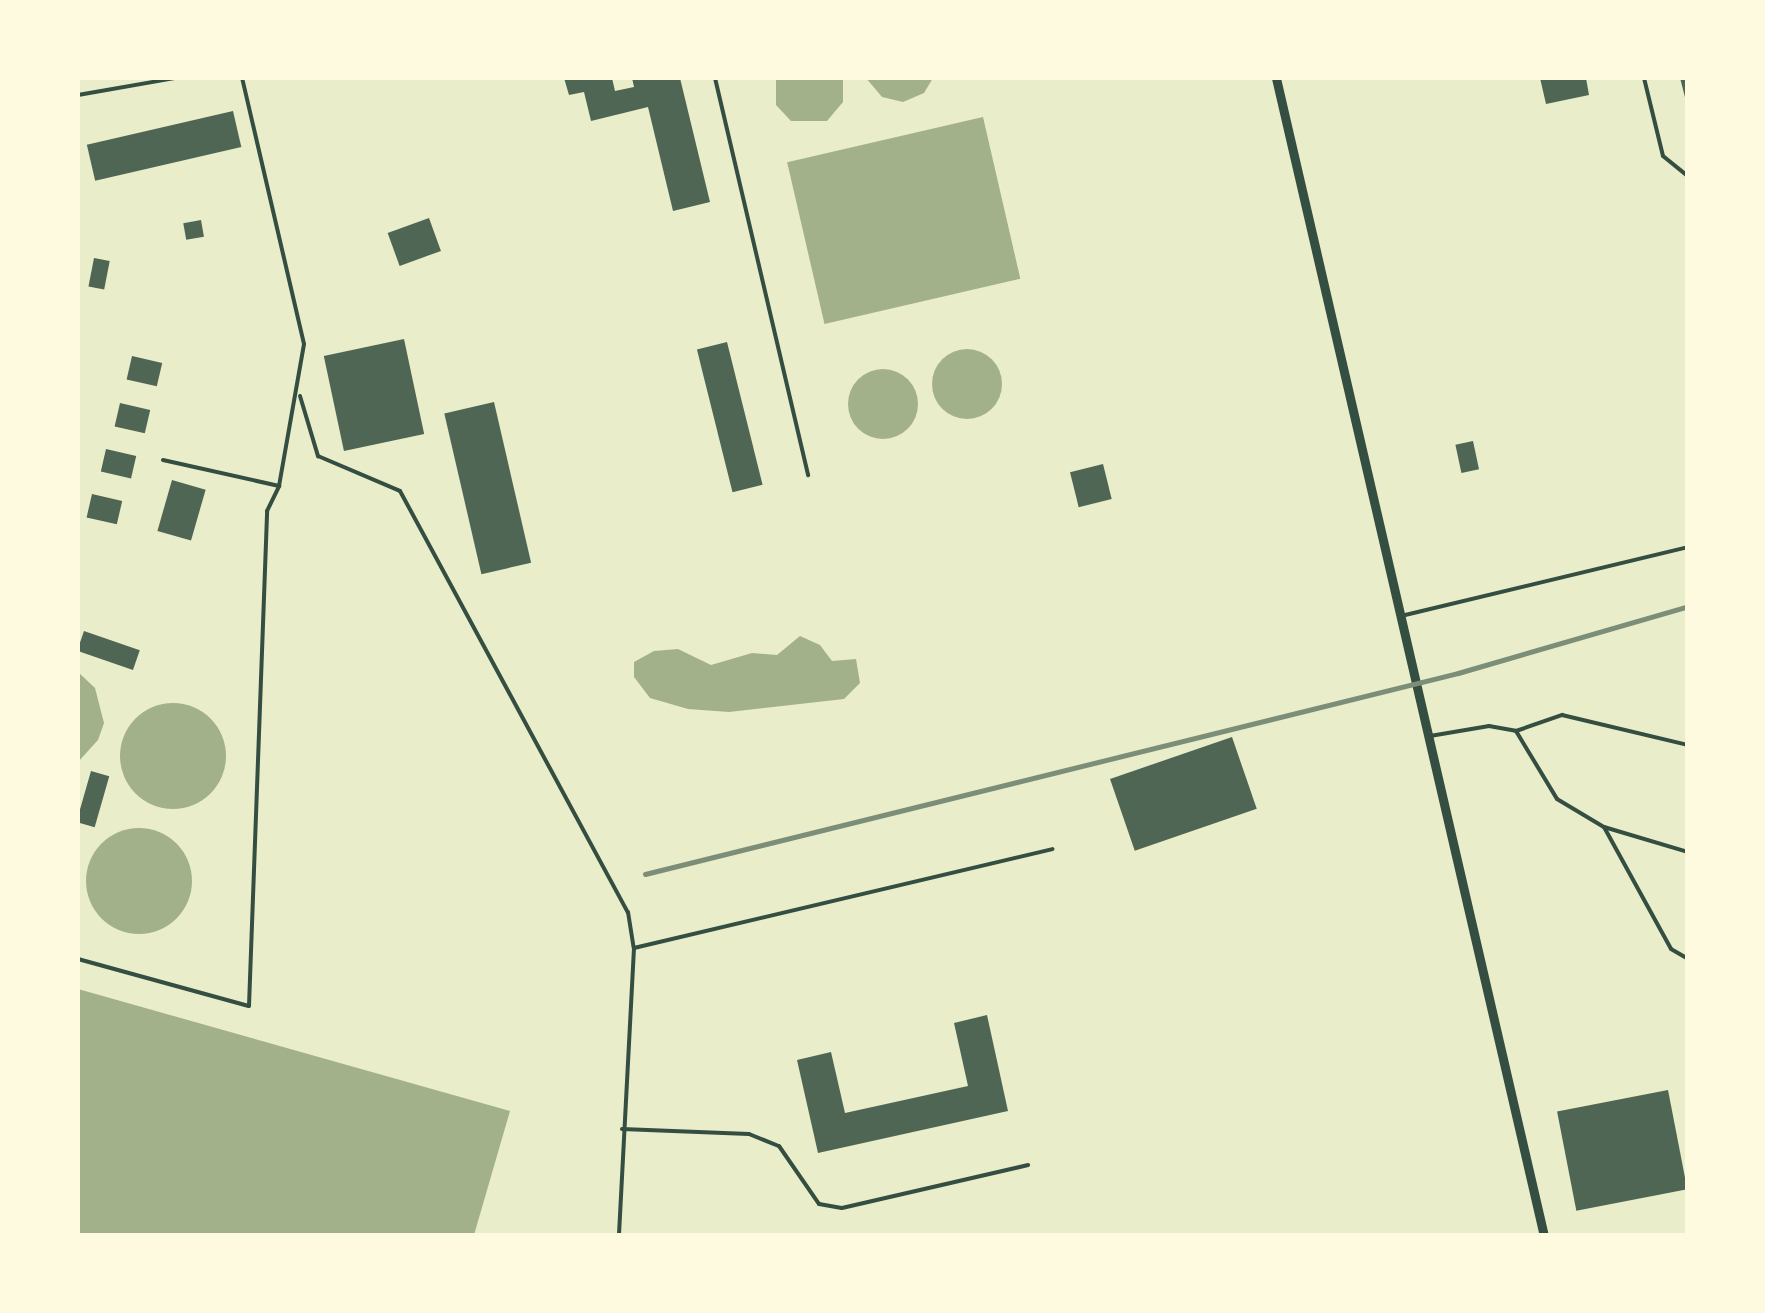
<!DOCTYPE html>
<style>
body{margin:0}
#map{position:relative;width:1765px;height:1313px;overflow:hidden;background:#e9edc9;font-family:Overpass,sans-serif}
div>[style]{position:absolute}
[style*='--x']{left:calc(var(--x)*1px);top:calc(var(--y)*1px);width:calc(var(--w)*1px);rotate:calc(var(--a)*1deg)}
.water>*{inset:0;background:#a3b18a;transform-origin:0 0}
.round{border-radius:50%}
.building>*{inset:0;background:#4f6655;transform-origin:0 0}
.service>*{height:4px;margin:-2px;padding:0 2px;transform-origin:2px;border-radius:2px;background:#344e41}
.tertiary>*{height:9px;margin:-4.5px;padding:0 4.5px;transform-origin:4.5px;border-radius:4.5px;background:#344e41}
.rail>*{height:5px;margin:-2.5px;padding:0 2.5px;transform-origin:2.5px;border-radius:2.5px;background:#7c8e77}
span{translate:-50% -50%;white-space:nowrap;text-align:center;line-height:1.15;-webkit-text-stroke:8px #fefae0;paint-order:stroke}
.frame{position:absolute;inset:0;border:80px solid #fefae0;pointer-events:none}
</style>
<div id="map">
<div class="water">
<div style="clip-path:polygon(776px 78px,843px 78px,843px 102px,827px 121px,791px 121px,776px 105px)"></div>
<div style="clip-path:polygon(866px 78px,933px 78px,924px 93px,903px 102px,882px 97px)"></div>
<div style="left:983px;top:117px;width:166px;height:201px;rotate:77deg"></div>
<div class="round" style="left:932px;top:349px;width:70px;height:70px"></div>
<div class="round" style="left:848px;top:369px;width:70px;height:70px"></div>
<div style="clip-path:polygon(800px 636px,820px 645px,832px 661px,856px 659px,860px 683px,844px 699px,729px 712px,688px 709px,650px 698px,634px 677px,634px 662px,654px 651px,678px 649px,711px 665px,752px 653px,777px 655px)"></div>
<div style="clip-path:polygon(78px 672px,95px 688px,104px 723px,98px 740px,78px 762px)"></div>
<div class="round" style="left:120px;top:703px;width:106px;height:106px"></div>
<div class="round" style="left:86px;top:828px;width:106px;height:106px"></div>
<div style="clip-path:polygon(78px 989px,510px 1111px,474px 1235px,78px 1235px)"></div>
</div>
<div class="building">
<div style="clip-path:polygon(564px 78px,612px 78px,615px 91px,634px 87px,632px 78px,680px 78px,710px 202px,673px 211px,648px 107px,591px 121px,584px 92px,569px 95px)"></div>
<div style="clip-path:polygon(1540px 78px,1586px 78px,1589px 95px,1546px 104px)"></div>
<div style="clip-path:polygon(1680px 78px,1688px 78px,1688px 101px,1686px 101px)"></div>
<div style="left:233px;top:111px;width:37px;height:150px;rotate:77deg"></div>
<div style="left:429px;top:218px;width:35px;height:44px;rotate:70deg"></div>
<div style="left:201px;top:220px;width:17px;height:18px;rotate:80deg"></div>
<div style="left:94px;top:258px;width:16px;height:29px;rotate:11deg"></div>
<div style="left:404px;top:339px;width:97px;height:82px;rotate:78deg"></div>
<div style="left:727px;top:342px;width:147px;height:31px;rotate:76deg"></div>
<div style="left:132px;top:356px;width:31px;height:24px;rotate:13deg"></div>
<div style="left:494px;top:402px;width:165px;height:51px;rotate:77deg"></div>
<div style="left:120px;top:403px;width:31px;height:24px;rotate:13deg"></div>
<div style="left:1473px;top:441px;width:29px;height:18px;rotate:78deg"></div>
<div style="left:106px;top:449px;width:31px;height:23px;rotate:13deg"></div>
<div style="left:1103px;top:464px;width:36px;height:34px;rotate:76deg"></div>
<div style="left:172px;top:480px;width:35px;height:53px;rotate:16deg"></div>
<div style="left:92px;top:494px;width:31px;height:24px;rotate:13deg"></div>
<div style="left:84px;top:631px;width:59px;height:21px;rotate:19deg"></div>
<div style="left:1232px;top:737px;width:76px;height:129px;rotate:71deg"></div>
<div style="left:91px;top:771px;width:19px;height:53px;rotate:16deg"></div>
<div style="clip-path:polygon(987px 1015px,1008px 1111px,818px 1153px,797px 1060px,831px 1052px,845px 1113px,968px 1086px,954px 1023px)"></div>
<div style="left:1668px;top:1090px;width:101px;height:113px;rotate:79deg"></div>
</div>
<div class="service">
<div style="--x:715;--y:78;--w:408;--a:76.8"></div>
<div style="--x:1644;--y:78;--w:80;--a:76.3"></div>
<div style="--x:1663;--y:156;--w:32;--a:39"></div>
<div style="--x:78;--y:95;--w:98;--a:-9.9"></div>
<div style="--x:300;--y:396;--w:63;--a:73.3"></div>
<div style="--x:318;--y:456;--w:89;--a:23.1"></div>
<div style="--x:400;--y:491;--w:479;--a:61.6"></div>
<div style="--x:628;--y:912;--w:36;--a:81"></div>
<div style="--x:634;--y:948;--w:288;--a:93"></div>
<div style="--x:163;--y:460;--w:119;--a:12.6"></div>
<div style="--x:1401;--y:616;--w:295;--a:-13.5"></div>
<div style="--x:1516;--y:731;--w:79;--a:58.9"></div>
<div style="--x:1557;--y:799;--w:55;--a:30.8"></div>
<div style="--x:1604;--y:827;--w:88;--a:16.6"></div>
<div style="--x:1430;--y:736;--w:60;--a:-9.6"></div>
<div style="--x:1489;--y:726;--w:27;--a:10"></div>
<div style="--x:1516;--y:731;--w:49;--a:-19.2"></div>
<div style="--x:1562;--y:715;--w:130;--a:13.4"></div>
<div style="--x:1604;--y:827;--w:139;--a:61.2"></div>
<div style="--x:1671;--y:949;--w:20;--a:30"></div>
<div style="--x:634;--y:948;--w:430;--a:-13.3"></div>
<div style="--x:78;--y:959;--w:177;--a:15.4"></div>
<div style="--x:249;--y:1006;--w:495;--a:-87.9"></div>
<div style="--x:267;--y:511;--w:28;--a:-64"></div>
<div style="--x:279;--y:486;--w:144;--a:-80"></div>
<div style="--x:304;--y:344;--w:273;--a:-103.1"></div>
<div style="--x:622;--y:1129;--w:127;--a:2.3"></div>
<div style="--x:749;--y:1134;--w:32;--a:22"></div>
<div style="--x:779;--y:1146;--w:70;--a:55.4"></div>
<div style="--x:819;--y:1204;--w:23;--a:10"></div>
<div style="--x:842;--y:1208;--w:191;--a:-13"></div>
</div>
<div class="tertiary">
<div style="--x:1276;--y:78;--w:1189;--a:76.97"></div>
</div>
<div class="rail">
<div style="--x:645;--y:874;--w:837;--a:-13.89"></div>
<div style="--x:1458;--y:673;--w:240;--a:-16.2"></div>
</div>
<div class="frame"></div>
</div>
